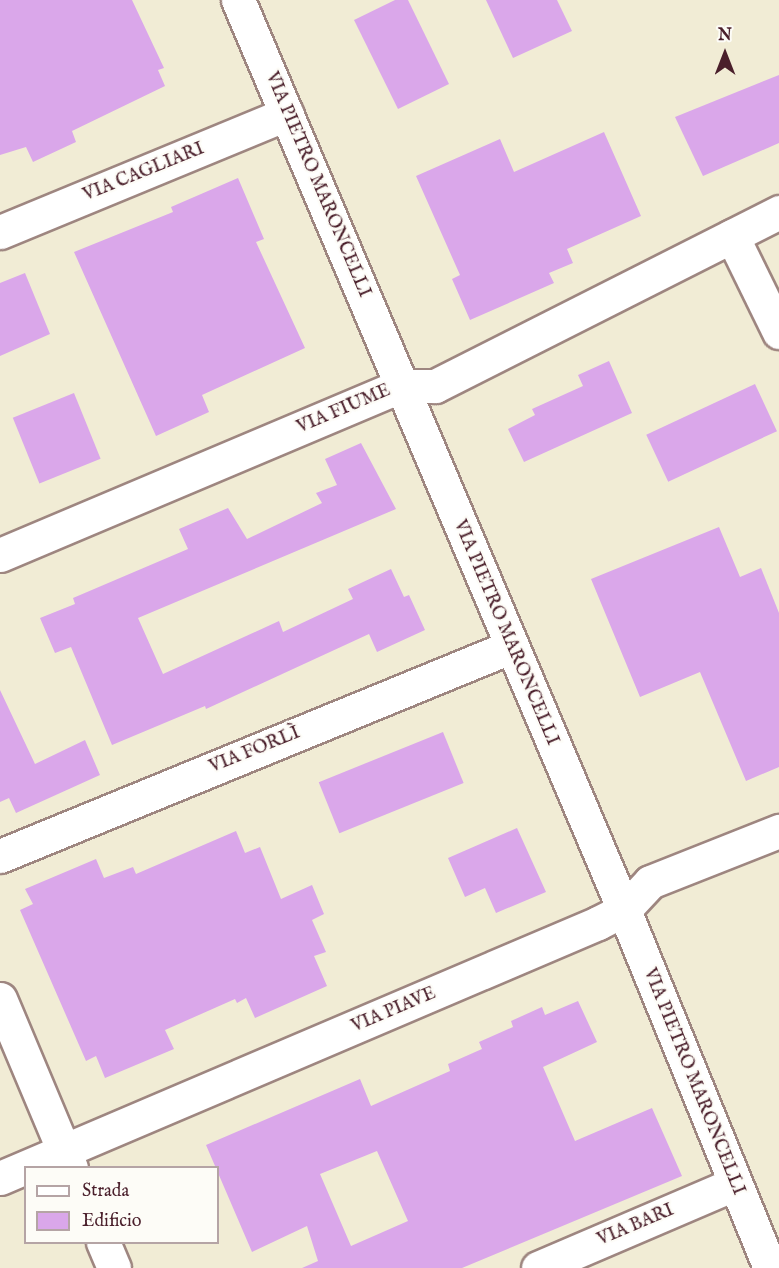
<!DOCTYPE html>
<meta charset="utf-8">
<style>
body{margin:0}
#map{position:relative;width:779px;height:1268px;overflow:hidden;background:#f1ecd5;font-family:"IM FELL English",serif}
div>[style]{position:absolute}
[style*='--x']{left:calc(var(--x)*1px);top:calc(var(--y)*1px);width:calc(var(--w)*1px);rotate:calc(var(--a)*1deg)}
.building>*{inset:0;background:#daa7ea;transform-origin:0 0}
.roads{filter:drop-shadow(2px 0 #9e8680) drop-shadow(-2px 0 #9e8680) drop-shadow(0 2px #9e8680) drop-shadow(0 -2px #9e8680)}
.minor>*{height:33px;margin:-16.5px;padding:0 16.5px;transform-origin:16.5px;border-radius:16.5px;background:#fff}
span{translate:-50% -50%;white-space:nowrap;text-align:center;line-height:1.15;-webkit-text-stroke:4.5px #fdfcf7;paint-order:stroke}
.street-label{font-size:18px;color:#4a1f2b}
.legend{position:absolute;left:24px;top:1166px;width:195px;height:78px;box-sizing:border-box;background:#fdfcf7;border:2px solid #b5a4a5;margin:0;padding:8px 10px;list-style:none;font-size:18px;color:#4a1f2b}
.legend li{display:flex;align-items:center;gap:12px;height:30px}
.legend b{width:30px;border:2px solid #b5a4a5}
.north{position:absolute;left:695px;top:24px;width:60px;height:60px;-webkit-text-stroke:4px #fdfcf7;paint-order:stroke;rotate:0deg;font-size:16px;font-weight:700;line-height:24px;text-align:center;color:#4a1f2b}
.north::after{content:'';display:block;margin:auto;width:21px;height:27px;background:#4a1f2b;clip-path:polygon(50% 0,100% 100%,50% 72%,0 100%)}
</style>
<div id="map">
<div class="building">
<div style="clip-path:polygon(0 0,132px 0,164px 68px,158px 70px,165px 86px,72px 131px,76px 142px,33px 162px,26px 147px,0 155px)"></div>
<div style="clip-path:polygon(395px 0,408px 0,449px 84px,398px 109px,354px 20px)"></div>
<div style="clip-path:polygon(486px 0,557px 0,572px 31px,513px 58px)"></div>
<div style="clip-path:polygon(779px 75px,779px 143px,703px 176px,675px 117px)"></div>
<div style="clip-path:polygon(604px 132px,641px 216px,567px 249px,573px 263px,549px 273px,554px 283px,470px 320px,452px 279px,460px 275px,416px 176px,500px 139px,514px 172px)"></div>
<div style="clip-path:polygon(238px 178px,264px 239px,256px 242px,305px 348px,202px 395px,209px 412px,156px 436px,74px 252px,173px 212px,171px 207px)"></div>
<div style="clip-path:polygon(25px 273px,50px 334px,0 356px,0 283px)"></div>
<div style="clip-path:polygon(609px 361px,632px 413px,524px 462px,508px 429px,535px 415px,532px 409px,583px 386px,578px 375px)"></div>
<div style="left:755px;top:384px;width:52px;height:120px;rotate:65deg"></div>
<div style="left:74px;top:393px;width:71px;height:66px;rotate:68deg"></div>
<div style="clip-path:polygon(361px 443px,396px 509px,138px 618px,163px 674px,279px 621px,283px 632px,353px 599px,348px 589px,391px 569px,404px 597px,409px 595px,425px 630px,377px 652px,369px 634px,206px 709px,205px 706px,112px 745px,71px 647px,55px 653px,40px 618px,75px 604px,73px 598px,188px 549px,179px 529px,228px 508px,247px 539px,322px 503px,316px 493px,337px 485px,325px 459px)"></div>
<div style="clip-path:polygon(719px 527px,740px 577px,761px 568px,779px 613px,779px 767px,746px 781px,700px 672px,640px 697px,591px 579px)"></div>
<div style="clip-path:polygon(0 690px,35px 764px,85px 740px,100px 775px,16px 813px,9px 798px,0 802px)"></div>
<div style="left:443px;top:732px;width:55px;height:134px;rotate:68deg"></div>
<div style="clip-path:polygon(517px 828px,546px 892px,496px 913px,485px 888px,465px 897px,448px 858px)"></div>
<div style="clip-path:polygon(236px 831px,245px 853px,260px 847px,281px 899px,312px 885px,324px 914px,312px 920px,326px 952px,314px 956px,327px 986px,255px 1018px,246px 998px,237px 1003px,235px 999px,165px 1030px,174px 1049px,105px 1078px,96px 1056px,86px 1061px,20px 910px,33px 904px,25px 889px,96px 859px,104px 878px,133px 867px,136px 874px)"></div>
<div style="clip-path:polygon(evenodd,578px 1001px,597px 1042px,543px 1067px,575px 1141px,652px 1108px,682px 1176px,462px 1268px,302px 1268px,318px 1261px,307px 1226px,252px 1252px,206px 1145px,360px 1079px,371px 1106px,450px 1071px,448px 1064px,482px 1049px,479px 1042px,513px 1027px,511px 1021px,542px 1007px,545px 1015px,578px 1001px,377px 1151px,408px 1221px,351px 1246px,320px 1174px,377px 1151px)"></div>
</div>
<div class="roads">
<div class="minor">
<div style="--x:238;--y:0;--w:988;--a:67.01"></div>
<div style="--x:624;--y:910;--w:387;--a:67.8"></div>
<div style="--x:0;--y:232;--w:310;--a:-22.4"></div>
<div style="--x:732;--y:236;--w:107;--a:63.9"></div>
<div style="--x:0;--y:555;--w:435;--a:-22.9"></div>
<div style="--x:401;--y:386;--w:34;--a:0"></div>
<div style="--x:435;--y:386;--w:386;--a:-26.8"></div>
<div style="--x:0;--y:856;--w:551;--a:-22.28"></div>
<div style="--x:0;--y:999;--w:183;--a:67.2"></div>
<div style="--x:0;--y:1178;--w:650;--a:-23.09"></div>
<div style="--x:598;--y:923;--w:29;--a:-27"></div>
<div style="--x:624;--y:910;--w:38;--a:-47"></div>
<div style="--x:650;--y:882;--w:139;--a:-21.6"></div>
<div style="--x:103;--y:1242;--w:28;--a:67"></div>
<div style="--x:538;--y:1268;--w:213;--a:-23.2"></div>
</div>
</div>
<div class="street-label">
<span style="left:144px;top:173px;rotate:-22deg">VIA CAGLIARI</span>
<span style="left:317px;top:185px;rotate:67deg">VIA PIETRO MARONCELLI</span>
<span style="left:344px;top:410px;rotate:-23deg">VIA FIUME</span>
<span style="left:505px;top:633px;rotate:67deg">VIA PIETRO MARONCELLI</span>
<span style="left:255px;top:751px;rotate:-22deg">VIA FORLÌ</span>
<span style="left:394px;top:1011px;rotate:-23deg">VIA PIAVE</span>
<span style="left:693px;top:1082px;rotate:68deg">VIA PIETRO MARONCELLI</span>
<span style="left:636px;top:1226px;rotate:-23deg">VIA BARI</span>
</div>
<ul class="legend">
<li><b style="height:8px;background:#fff"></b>Strada</li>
<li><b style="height:16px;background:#daa7ea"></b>Edificio</li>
</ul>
<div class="north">N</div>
</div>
